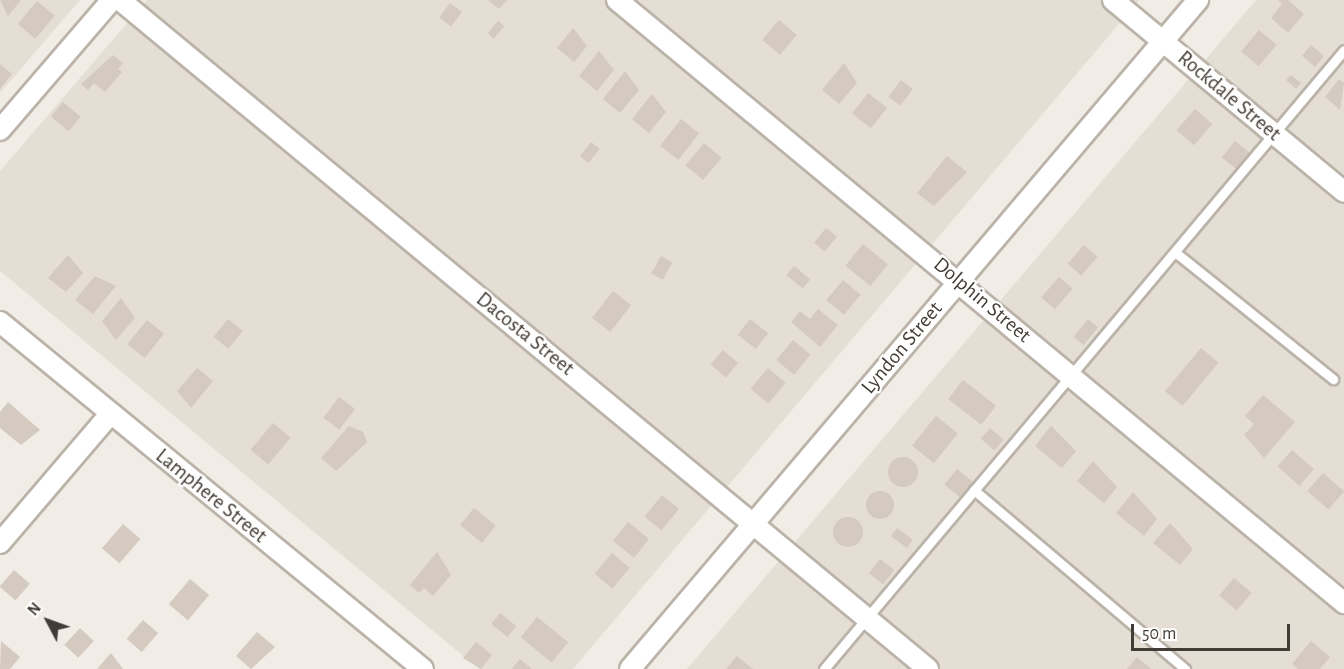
<!DOCTYPE html>
<style>
body{margin:0}
#map{position:relative;width:1344px;height:669px;overflow:hidden;background:#f1ece6;font-family:"Alegreya Sans",sans-serif}
div>[style]{position:absolute}
[style*='--x']{left:calc(var(--x)*1px);top:calc(var(--y)*1px);width:calc(var(--w)*1px);rotate:calc(var(--a)*1deg)}
.residential>*{inset:0;background:#e4ded4}
.building>*{inset:0;background:#d4cabf;transform-origin:0 0}
.round{border-radius:50%}
.roads{filter:drop-shadow(2px 0 #bbb3a9) drop-shadow(-2px 0 #bbb3a9) drop-shadow(0 2px #bbb3a9) drop-shadow(0 -2px #bbb3a9)}
.lane>*{height:9px;margin:-4.5px;padding:0 4.5px;transform-origin:4.5px;border-radius:4.5px;background:#fff}
.street>*{height:20px;margin:-10px;padding:0 10px;transform-origin:10px;border-radius:10px;background:#fff}
span{translate:-50% -50%;white-space:nowrap;text-align:center;line-height:1.15;-webkit-text-stroke:4.5px #fff;paint-order:stroke}
.street-label{font-size:21px;color:#423c36}
.north{position:absolute;left:18px;top:591px;width:60px;height:60px;-webkit-text-stroke:4px #fff;paint-order:stroke;rotate:311deg;font-size:16px;font-weight:700;line-height:24px;text-align:center;color:#423c36}
.north::after{content:'';display:block;margin:auto;width:21px;height:27px;background:#423c36;clip-path:polygon(50% 0,100% 100%,50% 72%,0 100%)}
.scale{position:absolute;left:1131px;top:624px;width:159px;height:27px;box-sizing:border-box;border:3px solid #423c36;border-top:0;padding-left:8px;font-size:18px;line-height:21px;white-space:nowrap;color:#423c36;-webkit-text-stroke:4px #fff;paint-order:stroke}
</style>
<div id="map">
<div class="residential">
<div style="clip-path:polygon(0 0,80px 0,0 93px)"></div>
<div style="clip-path:polygon(147px 0,1139px 0,573px 669px,479px 669px,0 271px,0 171px)"></div>
<div style="clip-path:polygon(1256px 0,1344px 0,1344px 669px,687px 669px)"></div>
</div>
<div class="building">
<div style="clip-path:polygon(0 0,21px 0,8px 16px)"></div>
<div style="clip-path:polygon(488px 0,507px 0,499px 9px)"></div>
<div style="clip-path:polygon(1278px 0,1288px 0,1304px 14px,1288px 33px,1271px 18px,1282px 4px)"></div>
<div style="left:37px;top:1px;width:23px;height:30px;rotate:40deg"></div>
<div style="left:450px;top:3px;width:15px;height:18px;rotate:37deg"></div>
<div style="left:779px;top:20px;width:23px;height:26px;rotate:40deg"></div>
<div style="left:498px;top:21px;width:8px;height:16px;rotate:40deg"></div>
<div style="clip-path:polygon(573px 28px,587px 46px,574px 62px,557px 48px)"></div>
<div style="left:1259px;top:30px;width:23px;height:28px;rotate:40deg"></div>
<div style="left:1311px;top:45px;width:17px;height:14px;rotate:40deg"></div>
<div style="clip-path:polygon(599px 51px,614px 70px,597px 91px,579px 76px)"></div>
<div style="clip-path:polygon(113px 55px,123px 63px,118px 69px,122px 72px,105px 92px,94px 83px,88px 90px,81px 84px)"></div>
<div style="clip-path:polygon(844px 63px,857px 83px,839px 104px,822px 90px)"></div>
<div style="clip-path:polygon(0 64px,12px 74px,0 89px)"></div>
<div style="clip-path:polygon(625px 71px,639px 90px,620px 113px,603px 99px)"></div>
<div style="clip-path:polygon(1291px 75px,1301px 83px,1296px 89px,1286px 80px)"></div>
<div style="clip-path:polygon(1339px 79px,1344px 83px,1340px 110px,1325px 97px)"></div>
<div style="left:901px;top:80px;width:15px;height:21px;rotate:37deg"></div>
<div style="left:868px;top:93px;width:24px;height:26px;rotate:38deg"></div>
<div style="clip-path:polygon(652px 94px,666px 112px,649px 133px,632px 119px)"></div>
<div style="left:63px;top:102px;width:23px;height:19px;rotate:40deg"></div>
<div style="left:1195px;top:109px;width:23px;height:28px;rotate:41deg"></div>
<div style="left:681px;top:119px;width:23px;height:34px;rotate:38deg"></div>
<div style="left:1235px;top:141px;width:19px;height:21px;rotate:39deg"></div>
<div style="left:591px;top:142px;width:11px;height:18px;rotate:38deg"></div>
<div style="left:704px;top:143px;width:23px;height:29px;rotate:40deg"></div>
<div style="clip-path:polygon(947px 156px,967px 172px,934px 206px,917px 193px)"></div>
<div style="left:826px;top:228px;width:14px;height:19px;rotate:39deg"></div>
<div style="left:863px;top:244px;width:32px;height:28px;rotate:39deg"></div>
<div style="left:1084px;top:245px;width:18px;height:25px;rotate:41deg"></div>
<div style="clip-path:polygon(68px 255px,83px 273px,66px 292px,48px 278px)"></div>
<div style="left:661px;top:256px;width:13px;height:20px;rotate:29deg"></div>
<div style="left:794px;top:266px;width:21px;height:12px;rotate:39deg"></div>
<div style="clip-path:polygon(95px 276px,116px 286px,93px 314px,75px 300px)"></div>
<div style="left:1059px;top:277px;width:18px;height:27px;rotate:41deg"></div>
<div style="left:843px;top:280px;width:23px;height:26px;rotate:40deg"></div>
<div style="left:613px;top:291px;width:23px;height:34px;rotate:38deg"></div>
<div style="clip-path:polygon(121px 298px,135px 318px,116px 340px,102px 321px)"></div>
<div style="clip-path:polygon(818px 309px,838px 325px,820px 347px,791px 322px,800px 311px,810px 319px)"></div>
<div style="left:228px;top:319px;width:19px;height:23px;rotate:39deg"></div>
<div style="left:750px;top:319px;width:23px;height:20px;rotate:38deg"></div>
<div style="left:1088px;top:319px;width:13px;height:23px;rotate:39deg"></div>
<div style="left:147px;top:320px;width:22px;height:31px;rotate:39deg"></div>
<div style="left:793px;top:340px;width:23px;height:26px;rotate:40deg"></div>
<div style="left:1201px;top:348px;width:23px;height:56px;rotate:40deg"></div>
<div style="left:723px;top:350px;width:20px;height:19px;rotate:41deg"></div>
<div style="clip-path:polygon(197px 368px,213px 381px,191px 408px,177px 391px)"></div>
<div style="left:768px;top:368px;width:23px;height:27px;rotate:40deg"></div>
<div style="left:963px;top:380px;width:42px;height:24px;rotate:38deg"></div>
<div style="clip-path:polygon(1263px 395px,1295px 422px,1264px 458px,1244px 435px,1254px 424px,1245px 416px)"></div>
<div style="left:339px;top:397px;width:20px;height:26px;rotate:37deg"></div>
<div style="clip-path:polygon(8px 402px,40px 430px,21px 445px,0 428px,0 412px)"></div>
<div style="left:936px;top:416px;width:28px;height:38px;rotate:39deg"></div>
<div style="left:273px;top:423px;width:23px;height:35px;rotate:40deg"></div>
<div style="clip-path:polygon(349px 426px,363px 432px,367px 442px,336px 471px,321px 458px)"></div>
<div style="clip-path:polygon(1051px 426px,1076px 451px,1062px 468px,1035px 446px)"></div>
<div style="left:990px;top:428px;width:18px;height:14px;rotate:41deg"></div>
<div style="left:1292px;top:450px;width:29px;height:22px;rotate:41deg"></div>
<div class="round" style="left:888px;top:457px;width:30px;height:30px"></div>
<div style="clip-path:polygon(1093px 461px,1117px 487px,1104px 503px,1077px 481px)"></div>
<div style="left:957px;top:469px;width:21px;height:20px;rotate:39deg"></div>
<div style="left:1323px;top:473px;width:28px;height:24px;rotate:41deg"></div>
<div class="round" style="left:866px;top:491px;width:28px;height:28px"></div>
<div style="clip-path:polygon(1133px 492px,1157px 519px,1144px 536px,1116px 513px)"></div>
<div style="left:662px;top:495px;width:22px;height:28px;rotate:39deg"></div>
<div style="left:474px;top:508px;width:28px;height:22px;rotate:39deg"></div>
<div class="round" style="left:833px;top:517px;width:30px;height:30px"></div>
<div style="left:628px;top:522px;width:27px;height:24px;rotate:39deg"></div>
<div style="clip-path:polygon(1170px 523px,1193px 549px,1180px 565px,1153px 543px)"></div>
<div style="left:123px;top:524px;width:23px;height:32px;rotate:41deg"></div>
<div style="left:897px;top:528px;width:20px;height:10px;rotate:37deg"></div>
<div style="clip-path:polygon(437px 552px,451px 575px,433px 596px,424px 588px,419px 593px,410px 585px)"></div>
<div style="left:612px;top:553px;width:23px;height:27px;rotate:40deg"></div>
<div style="left:880px;top:559px;width:18px;height:18px;rotate:38deg"></div>
<div style="left:14px;top:570px;width:21px;height:22px;rotate:41deg"></div>
<div style="left:1234px;top:578px;width:23px;height:23px;rotate:40deg"></div>
<div style="left:190px;top:579px;width:25px;height:33px;rotate:40deg"></div>
<div style="left:500px;top:613px;width:21px;height:14px;rotate:39deg"></div>
<div style="left:537px;top:617px;width:40px;height:26px;rotate:39deg"></div>
<div style="left:143px;top:620px;width:20px;height:25px;rotate:41deg"></div>
<div style="left:80px;top:628px;width:19px;height:23px;rotate:43deg"></div>
<div style="clip-path:polygon(257px 632px,275px 647px,251px 669px,236px 656px)"></div>
<div style="clip-path:polygon(1px 641px,20px 657px,10px 669px,0 669px)"></div>
<div style="clip-path:polygon(1311px 641px,1330px 657px,1320px 669px,1298px 669px,1292px 664px)"></div>
<div style="clip-path:polygon(476px 642px,492px 655px,481px 669px,463px 658px)"></div>
<div style="clip-path:polygon(111px 653px,123px 669px,97px 669px)"></div>
<div style="clip-path:polygon(737px 656px,753px 669px,726px 669px)"></div>
<div style="clip-path:polygon(1137px 657px,1151px 669px,1127px 669px)"></div>
<div style="clip-path:polygon(520px 659px,532px 669px,512px 669px)"></div>
</div>
<div class="roads">
<div class="lane">
<div style="--x:1175;--y:252;--w:203;--a:38.8"></div>
<div style="--x:974;--y:490;--w:277;--a:40.3"></div>
<div style="--x:824;--y:669;--w:808;--a:-49.97"></div>
</div>
<div class="street">
<div style="--x:120;--y:0;--w:1049;--a:39.62"></div>
<div style="--x:617;--y:0;--w:945;--a:39.67"></div>
<div style="--x:1113;--y:0;--w:300;--a:39.7"></div>
<div style="--x:0;--y:130;--w:172;--a:-49.3"></div>
<div style="--x:0;--y:322;--w:547;--a:39.36"></div>
<div style="--x:0;--y:543;--w:170;--a:-49.5"></div>
<div style="--x:630;--y:669;--w:878;--a:-49.67"></div>
</div>
</div>
<div class="street-label">
<span style="left:1229px;top:96px;rotate:40deg">Rockdale Street</span>
<span style="left:982px;top:300px;rotate:40deg">Dolphin Street</span>
<span style="left:525px;top:334px;rotate:39deg">Dacosta Street</span>
<span style="left:902px;top:348px;rotate:-50deg">Lyndon Street</span>
<span style="left:211px;top:496px;rotate:39deg">Lamphere Street</span>
</div>
<div class="north">N</div>
<div class="scale">50 m</div>
</div>
